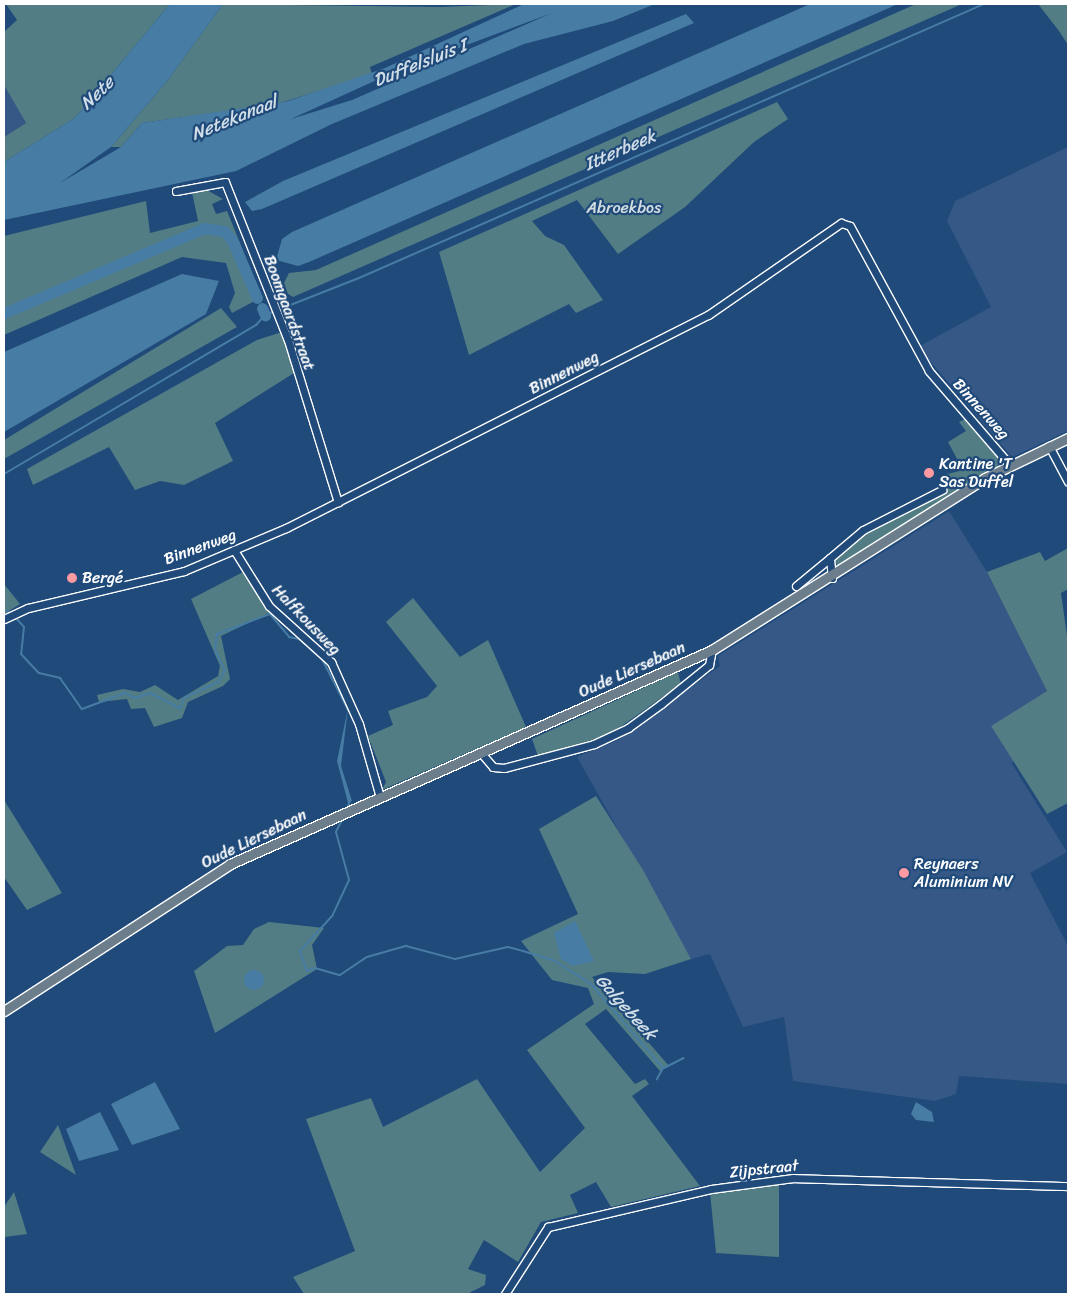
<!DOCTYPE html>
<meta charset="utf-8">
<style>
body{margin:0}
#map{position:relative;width:1072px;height:1298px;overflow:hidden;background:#1f4a7a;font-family:Sriracha,sans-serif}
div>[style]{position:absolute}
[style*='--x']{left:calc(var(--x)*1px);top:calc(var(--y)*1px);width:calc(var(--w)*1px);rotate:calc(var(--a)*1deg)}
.built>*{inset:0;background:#355886}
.green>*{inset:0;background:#527d84}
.water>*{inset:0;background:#477ca5}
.round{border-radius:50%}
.stream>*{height:2px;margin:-1px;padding:0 1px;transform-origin:1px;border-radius:1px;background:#477ca5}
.river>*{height:11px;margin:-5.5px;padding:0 5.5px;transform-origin:5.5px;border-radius:5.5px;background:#477ca5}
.roads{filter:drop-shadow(1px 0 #fff) drop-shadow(-1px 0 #fff) drop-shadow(0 1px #fff) drop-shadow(0 -1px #fff)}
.minor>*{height:7px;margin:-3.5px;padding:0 3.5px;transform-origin:3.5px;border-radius:3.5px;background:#1f4a7a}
.major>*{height:9px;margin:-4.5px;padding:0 4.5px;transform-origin:4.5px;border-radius:4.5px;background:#6c7d8b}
.dots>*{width:14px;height:14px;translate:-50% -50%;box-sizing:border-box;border:2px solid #1f4a7a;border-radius:50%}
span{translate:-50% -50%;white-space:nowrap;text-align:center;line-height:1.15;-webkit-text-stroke:4.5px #1f4a7a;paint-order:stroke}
.park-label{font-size:16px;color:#d4dee0}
.street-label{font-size:16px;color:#fff}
.poi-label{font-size:16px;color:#fff}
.left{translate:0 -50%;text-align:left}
.water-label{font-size:18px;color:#d1dee8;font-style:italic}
.frame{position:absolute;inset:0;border:5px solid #fff;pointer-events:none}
</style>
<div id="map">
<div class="built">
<div style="clip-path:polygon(4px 85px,26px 123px,4px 137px)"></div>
<div style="clip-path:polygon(1068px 147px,1068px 431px,1012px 457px,918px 347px,991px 307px,947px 221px,955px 201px)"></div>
<div style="clip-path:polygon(949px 511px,987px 572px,1047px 691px,1012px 764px,1067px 852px,1030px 873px,1068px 946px,1068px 1084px,959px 1076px,956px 1094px,935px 1101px,793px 1081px,784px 1017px,743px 1027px,710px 954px,691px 959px,577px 757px,618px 740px,720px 666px,718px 656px)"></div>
</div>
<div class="green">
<div style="clip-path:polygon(6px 4px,170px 4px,75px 118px,4px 162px,4px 137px,26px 123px,4px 85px,4px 32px,17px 20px)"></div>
<div style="clip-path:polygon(223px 4px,440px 7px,516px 4px,370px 67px,372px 74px,277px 104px,142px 123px,121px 147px,111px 147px,167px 81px)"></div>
<div style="clip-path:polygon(916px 4px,962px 4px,293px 297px,288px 294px,284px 283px,289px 273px,316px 270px)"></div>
<div style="clip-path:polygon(1038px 4px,1068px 4px,1068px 45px,1059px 31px)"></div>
<div style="clip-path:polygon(777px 102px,788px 119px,754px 142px,685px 207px,618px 254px,577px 200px,532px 221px,545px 236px,564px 245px,603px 300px,576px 313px,569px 304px,469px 355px,439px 252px)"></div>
<div style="clip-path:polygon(205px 189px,223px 199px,212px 204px,216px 214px,227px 211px,262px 297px,232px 313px,229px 307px,235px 293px,226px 263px,182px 257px,4px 335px,4px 236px,146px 201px,150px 233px,198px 221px,192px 192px)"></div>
<div style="clip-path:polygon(221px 308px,237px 327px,4px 459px,4px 440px)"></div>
<div style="clip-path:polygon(282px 332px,294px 373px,215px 423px,233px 461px,184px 485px,160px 481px,135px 490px,109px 447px,33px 485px,27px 469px,257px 340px)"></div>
<div style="clip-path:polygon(965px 419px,1000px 459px,997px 467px,838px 568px,834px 556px,869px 529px,972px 476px,943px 485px,940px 476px,963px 470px,948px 442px,966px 431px,959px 422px)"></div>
<div style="clip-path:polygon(1068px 548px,1068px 589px,1061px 593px,1068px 643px,1068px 803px,1047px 814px,991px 726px,1047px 691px,987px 572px,1040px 552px,1045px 561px)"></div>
<div style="clip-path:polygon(243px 572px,271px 612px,221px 636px,230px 679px,223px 686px,188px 702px,182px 718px,154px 727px,145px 708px,131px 709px,127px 699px,99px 702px,97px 695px,123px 689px,140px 692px,155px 685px,178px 700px,218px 676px,220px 666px,191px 599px)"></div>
<div style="clip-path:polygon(4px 584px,20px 604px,4px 614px)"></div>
<div style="clip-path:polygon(413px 598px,460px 657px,488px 640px,526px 727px,382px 790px,386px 782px,368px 736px,393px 725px,388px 711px,427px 697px,437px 686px,386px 622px)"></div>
<div style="clip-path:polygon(678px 672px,681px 684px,609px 735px,538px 756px,532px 739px)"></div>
<div style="clip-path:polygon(596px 796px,643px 870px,691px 959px,645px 974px,608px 972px,592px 977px,669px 1066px,660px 1071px,606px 1009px,585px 1024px,635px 1084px,645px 1079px,649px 1084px,632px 1096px,700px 1186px,611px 1207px,596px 1182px,570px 1195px,578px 1213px,541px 1222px,518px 1262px,484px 1240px,468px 1269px,486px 1275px,485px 1285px,467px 1294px,304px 1294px,293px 1277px,355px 1251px,306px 1119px,371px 1098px,383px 1127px,477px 1079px,540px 1172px,585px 1128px,527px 1050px,594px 1004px,588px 988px,552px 980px,521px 941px,578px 914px,539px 829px)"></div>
<div style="clip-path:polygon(4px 800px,62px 893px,27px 910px,4px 877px)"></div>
<div style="clip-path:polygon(269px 922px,324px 928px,312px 945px,317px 969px,215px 1033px,194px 971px,227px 946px,243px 945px,254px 929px)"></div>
<div style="clip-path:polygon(58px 1125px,76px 1175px,40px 1152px)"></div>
<div style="clip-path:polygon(779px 1184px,779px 1257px,716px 1253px,710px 1192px)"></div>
<div style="clip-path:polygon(14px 1192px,27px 1234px,5px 1237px,4px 1207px)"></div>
</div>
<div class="water">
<div style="clip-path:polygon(evenodd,170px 4px,223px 4px,167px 81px,111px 147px,60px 183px,121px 147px,142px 123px,285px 102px,385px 68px,524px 4px,655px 4px,613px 21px,524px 44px,332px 124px,236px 171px,4px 220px,4px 162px,75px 118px,170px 4px,552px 13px,352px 100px,291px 119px,392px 73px,552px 13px)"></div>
<div style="clip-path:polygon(810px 4px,898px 4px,309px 262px,298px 266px,276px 260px,282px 239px,292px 232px)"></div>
<div style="clip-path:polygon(686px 14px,694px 23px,262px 209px,252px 211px,245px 202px,283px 181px)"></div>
<div style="clip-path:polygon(182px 274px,219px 281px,206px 314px,4px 432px,4px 352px)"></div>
<div style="clip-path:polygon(348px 708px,341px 766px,352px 801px,348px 803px,337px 761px)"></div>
<div style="clip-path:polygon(575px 921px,594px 961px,573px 966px,561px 959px,554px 933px)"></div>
<div class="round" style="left:244px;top:970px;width:20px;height:20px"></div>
<div style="clip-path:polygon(155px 1082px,180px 1129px,132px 1145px,111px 1104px)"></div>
<div style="clip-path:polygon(916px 1102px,932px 1112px,934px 1122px,916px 1120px,911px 1114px)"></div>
<div style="clip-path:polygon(100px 1112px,119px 1150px,79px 1161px,66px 1129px)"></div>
</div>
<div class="stream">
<div style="--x:4;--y:474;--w:293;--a:-30.6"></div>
<div style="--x:256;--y:325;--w:13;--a:-48"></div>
<div style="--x:265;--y:315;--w:101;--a:-21.5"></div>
<div style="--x:359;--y:278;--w:682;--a:-23.67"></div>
<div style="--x:4;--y:610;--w:8;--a:30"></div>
<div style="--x:15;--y:617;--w:13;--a:48"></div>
<div style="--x:24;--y:627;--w:27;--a:96"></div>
<div style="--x:21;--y:654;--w:26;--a:47"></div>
<div style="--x:39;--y:673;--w:22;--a:13"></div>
<div style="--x:60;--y:678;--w:38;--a:55"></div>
<div style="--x:82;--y:709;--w:46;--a:-20.4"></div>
<div style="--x:125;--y:693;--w:11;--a:27"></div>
<div style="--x:135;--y:698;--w:16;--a:-18"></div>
<div style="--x:150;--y:693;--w:34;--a:27"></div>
<div style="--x:180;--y:708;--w:11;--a:-68"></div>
<div style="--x:184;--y:698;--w:38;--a:-25"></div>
<div style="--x:218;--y:682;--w:13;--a:-58"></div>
<div style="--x:225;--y:671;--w:23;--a:-115"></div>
<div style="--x:215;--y:650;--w:16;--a:-83"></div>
<div style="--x:217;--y:634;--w:57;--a:-20.7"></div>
<div style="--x:270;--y:614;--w:30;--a:50"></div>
<div style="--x:289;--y:637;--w:10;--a:11"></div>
<div style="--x:299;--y:639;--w:30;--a:41"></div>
<div style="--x:322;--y:659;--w:57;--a:63"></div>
<div style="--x:347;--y:809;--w:9;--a:-72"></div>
<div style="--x:343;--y:818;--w:16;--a:117"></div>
<div style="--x:336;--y:832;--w:50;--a:74.8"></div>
<div style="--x:349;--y:880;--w:38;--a:115"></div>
<div style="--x:333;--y:915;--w:49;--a:132.5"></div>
<div style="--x:300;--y:951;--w:21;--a:71"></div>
<div style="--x:307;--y:971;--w:9;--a:-21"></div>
<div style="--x:315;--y:968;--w:26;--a:16"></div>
<div style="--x:340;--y:975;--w:32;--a:-34"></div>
<div style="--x:367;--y:957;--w:41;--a:-15.8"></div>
<div style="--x:406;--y:946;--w:51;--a:14.9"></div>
<div style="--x:455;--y:959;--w:54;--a:-12.8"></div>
<div style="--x:508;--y:947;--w:16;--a:15"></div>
<div style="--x:523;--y:951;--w:34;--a:17"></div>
<div style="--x:555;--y:961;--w:43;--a:32.6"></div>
<div style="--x:591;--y:984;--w:111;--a:49.4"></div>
<div style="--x:663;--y:1068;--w:13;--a:119"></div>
<div style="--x:664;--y:1068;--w:22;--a:-27"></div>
</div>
<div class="river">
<div style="--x:262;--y:308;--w:8;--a:67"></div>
<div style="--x:4;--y:313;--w:217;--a:-23"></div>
<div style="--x:204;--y:228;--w:20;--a:9"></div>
<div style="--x:224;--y:231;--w:12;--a:48"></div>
<div style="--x:232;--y:240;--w:63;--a:66.7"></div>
</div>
<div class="roads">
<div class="minor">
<div style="--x:176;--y:191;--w:50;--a:-10.4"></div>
<div style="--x:225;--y:182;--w:170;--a:68.3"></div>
<div style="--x:288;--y:340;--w:170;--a:72.9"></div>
<div style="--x:1049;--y:446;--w:40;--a:62"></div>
<div style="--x:234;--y:550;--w:66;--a:58"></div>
<div style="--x:269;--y:606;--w:84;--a:42.1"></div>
<div style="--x:331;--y:662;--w:68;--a:65.7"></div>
<div style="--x:359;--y:724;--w:76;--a:74"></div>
<div style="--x:832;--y:578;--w:20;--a:-96"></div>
<div style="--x:830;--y:558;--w:43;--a:-40.3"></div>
<div style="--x:863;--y:530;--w:89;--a:-26.9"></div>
<div style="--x:796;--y:586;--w:44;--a:-39.5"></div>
<div style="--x:4;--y:619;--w:26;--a:-25"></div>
<div style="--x:28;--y:608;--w:160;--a:-13.3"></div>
<div style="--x:184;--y:571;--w:111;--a:-22.9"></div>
<div style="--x:286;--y:528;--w:473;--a:-26.8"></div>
<div style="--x:708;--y:315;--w:162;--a:-34.7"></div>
<div style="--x:841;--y:223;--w:9;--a:18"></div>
<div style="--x:850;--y:226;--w:165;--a:61.4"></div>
<div style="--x:929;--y:371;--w:123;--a:49.3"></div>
<div style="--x:481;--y:753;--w:18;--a:49"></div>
<div style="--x:493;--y:767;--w:11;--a:5"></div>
<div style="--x:504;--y:768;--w:93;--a:-14.9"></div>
<div style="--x:594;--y:744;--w:38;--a:-25"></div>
<div style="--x:628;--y:728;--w:41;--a:-36"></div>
<div style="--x:661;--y:704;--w:62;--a:-39.1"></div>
<div style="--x:709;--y:665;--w:15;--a:-79"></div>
<div style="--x:505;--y:1294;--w:80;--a:-57.3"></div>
<div style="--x:548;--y:1227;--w:167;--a:-13.1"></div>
<div style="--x:711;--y:1189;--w:83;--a:-7.6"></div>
<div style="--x:793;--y:1178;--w:275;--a:1.7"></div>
</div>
<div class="major">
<div style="--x:4;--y:1011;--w:270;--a:-33"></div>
<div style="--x:230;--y:864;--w:527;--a:-23.94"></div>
<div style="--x:712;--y:650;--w:323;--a:-32.2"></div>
<div style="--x:985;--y:478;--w:92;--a:-25.7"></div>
</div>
</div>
<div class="dots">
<div style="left:929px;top:473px;background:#ff9aa2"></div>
<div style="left:72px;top:578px;background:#ff9aa2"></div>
<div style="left:904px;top:873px;background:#ff9aa2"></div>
</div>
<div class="park-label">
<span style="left:624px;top:208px">Abroekbos</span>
</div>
<div class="street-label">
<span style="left:289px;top:313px;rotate:70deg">Boomgaardstraat</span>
<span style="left:564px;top:373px;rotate:-27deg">Binnenweg</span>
<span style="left:981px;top:409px;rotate:48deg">Binnenweg</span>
<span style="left:200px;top:547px;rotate:-20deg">Binnenweg</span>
<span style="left:306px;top:620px;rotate:46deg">Halfkousweg</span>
<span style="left:632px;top:670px;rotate:-24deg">Oude Liersebaan</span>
<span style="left:254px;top:839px;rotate:-26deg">Oude Liersebaan</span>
<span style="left:764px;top:1169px;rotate:-6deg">Zijpstraat</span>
</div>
<div class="poi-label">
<span class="left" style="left:939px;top:473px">Kantine 'T<br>Sas Duffel</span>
<span class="left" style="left:82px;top:578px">Bergé</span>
<span class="left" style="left:914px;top:873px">Reynaers<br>Aluminium NV</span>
</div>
<div class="water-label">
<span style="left:420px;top:63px;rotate:-22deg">Duffelsluis I</span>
<span style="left:97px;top:93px;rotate:-44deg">Nete</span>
<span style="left:234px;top:118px;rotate:-22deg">Netekanaal</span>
<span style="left:620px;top:150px;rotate:-24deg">Itterbeek</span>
<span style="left:626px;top:1007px;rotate:48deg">Galgebeek</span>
</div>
<div class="frame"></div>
</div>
